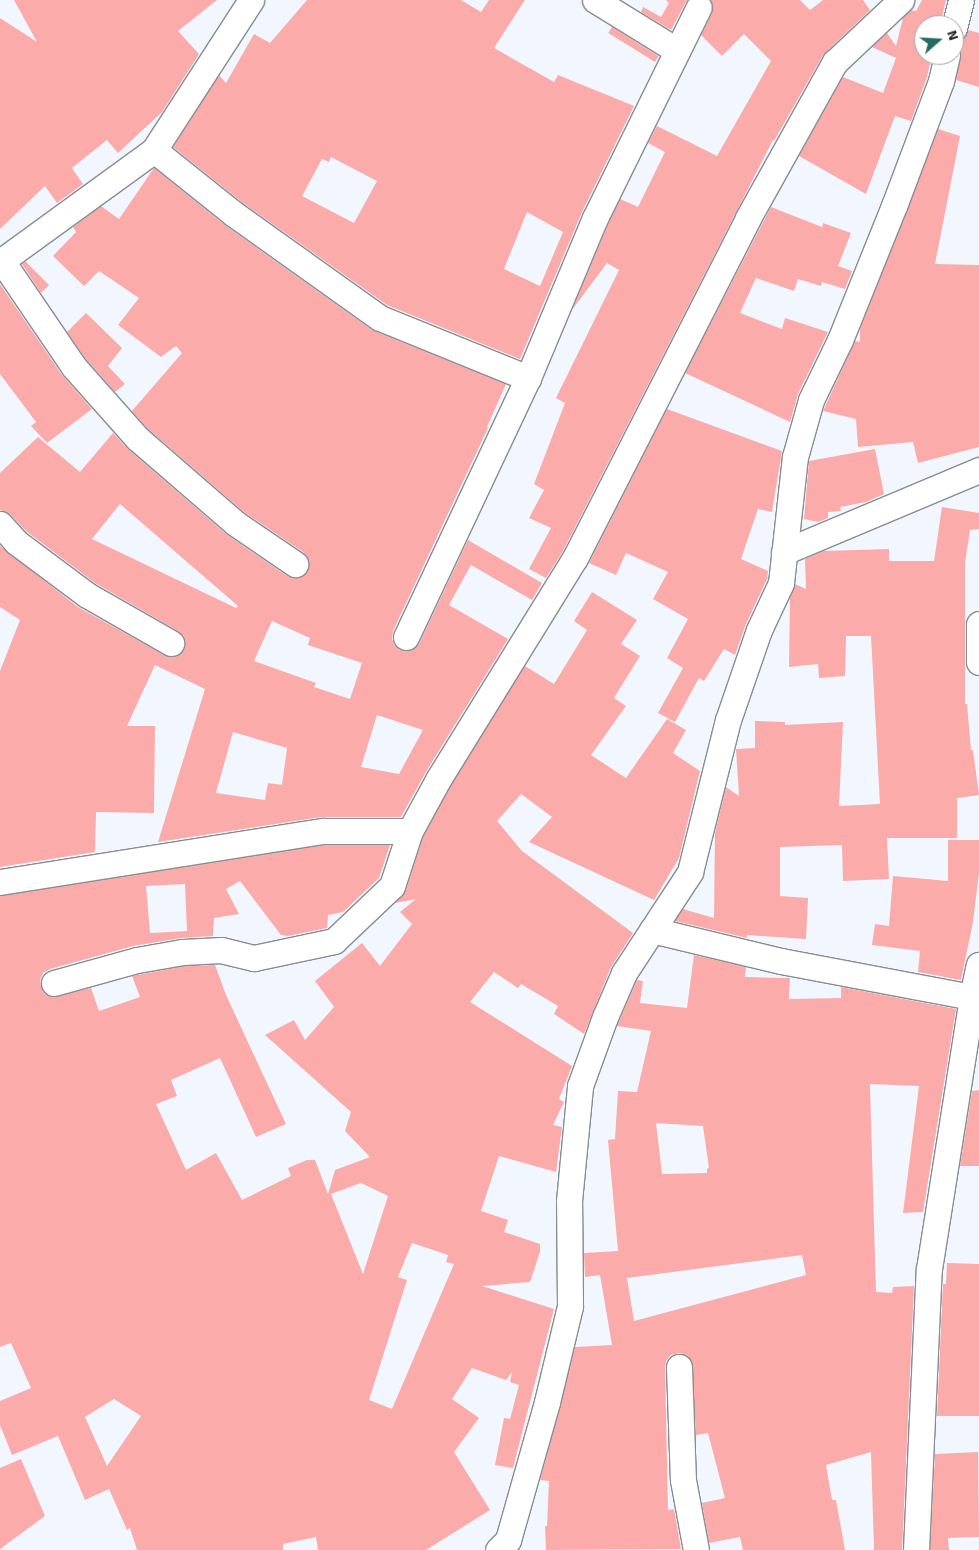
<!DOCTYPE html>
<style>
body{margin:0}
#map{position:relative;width:979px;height:1550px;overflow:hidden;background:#f2f7ff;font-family:Signika,sans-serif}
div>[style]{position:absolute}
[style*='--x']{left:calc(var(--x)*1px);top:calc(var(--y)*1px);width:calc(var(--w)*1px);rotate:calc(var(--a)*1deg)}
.building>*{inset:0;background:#fbaba9;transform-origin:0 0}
.roads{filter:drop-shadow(1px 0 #878c93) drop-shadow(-1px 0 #878c93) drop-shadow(0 1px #878c93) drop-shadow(0 -1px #878c93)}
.street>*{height:25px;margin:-12.5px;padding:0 12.5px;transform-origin:12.5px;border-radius:12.5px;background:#fff}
span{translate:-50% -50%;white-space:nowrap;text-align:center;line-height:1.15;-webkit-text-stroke:4.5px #fff;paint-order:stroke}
.north{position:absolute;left:914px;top:15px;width:50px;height:50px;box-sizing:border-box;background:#fff;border:1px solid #a5a6a7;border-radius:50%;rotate:71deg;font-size:14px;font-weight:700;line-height:20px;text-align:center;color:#1f2124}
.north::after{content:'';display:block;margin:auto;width:18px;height:22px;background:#256d64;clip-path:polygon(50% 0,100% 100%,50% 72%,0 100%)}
</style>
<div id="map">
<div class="building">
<div style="clip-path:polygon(14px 0,217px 0,178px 31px,199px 54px,162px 112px,118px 153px,107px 140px,72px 168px,83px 184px,57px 203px,45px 186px,0 229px,0 18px,37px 42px)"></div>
<div style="clip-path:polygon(evenodd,307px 0,461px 0,481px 12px,489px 0,525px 0,494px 48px,554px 82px,558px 75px,634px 106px,582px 212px,520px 359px,387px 305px,243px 203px,173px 147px,219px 75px,226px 83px,254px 34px,270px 43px,307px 0,331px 157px,377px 181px,354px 223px,302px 196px,322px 159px,329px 162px,331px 157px,307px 0,527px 212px,563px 232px,540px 286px,504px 269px,527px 212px)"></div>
<div style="clip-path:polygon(666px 0,687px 0,671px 30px,641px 12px,643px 7px,661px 17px,669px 3px)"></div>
<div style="clip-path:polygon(711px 0,800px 0,810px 10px,823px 0,863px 0,870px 10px,823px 55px,774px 141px,773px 140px,563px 551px,546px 578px,529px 569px,551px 528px,529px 518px,544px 490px,534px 484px,565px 403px,556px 398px,619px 270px,607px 263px,572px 310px,608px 224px,620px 199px,638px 207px,665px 152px,648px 143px,657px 126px,717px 156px,771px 61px,744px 34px,722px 56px,701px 35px,712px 13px)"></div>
<div style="clip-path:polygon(922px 0,946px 0,940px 25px,924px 25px,924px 55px,932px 55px,927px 77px,911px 121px,895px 116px,866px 194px,799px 156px,843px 77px,883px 93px,896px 58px,872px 47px,887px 33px,896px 46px,903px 18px,911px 10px,916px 11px)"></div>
<div style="left:612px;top:27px;width:55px;height:7px;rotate:32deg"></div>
<div style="clip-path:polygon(968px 30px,979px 33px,979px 87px,956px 80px,961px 51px,954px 42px,964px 38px)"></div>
<div style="clip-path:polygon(938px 129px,960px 136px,935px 264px,979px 265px,979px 447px,918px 463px,913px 442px,858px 447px,856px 419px,823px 411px,855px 341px,860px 342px,860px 329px)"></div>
<div style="clip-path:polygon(evenodd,154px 168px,226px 226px,372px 330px,506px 384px,487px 427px,488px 428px,393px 631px,392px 639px,395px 646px,400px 650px,408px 651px,419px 644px,468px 540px,542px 583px,532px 600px,471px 565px,449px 605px,508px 639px,427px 770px,401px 817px,321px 817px,158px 842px,205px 689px,155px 665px,127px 726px,155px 726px,154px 813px,96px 812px,95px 852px,0 867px,0 671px,20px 620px,0 607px,0 546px,78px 607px,164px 655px,171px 657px,178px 656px,183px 651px,185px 643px,184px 636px,178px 631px,95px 583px,26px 531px,10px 514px,0 510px,0 473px,38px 437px,80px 472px,113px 433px,128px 449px,226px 534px,287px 576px,293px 578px,301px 577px,307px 572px,309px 566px,308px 558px,303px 552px,244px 512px,147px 428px,132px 411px,182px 353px,176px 346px,161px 357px,118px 325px,139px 298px,99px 271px,84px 286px,53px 256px,76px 232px,73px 227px,101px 206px,119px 219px,154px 168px,120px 504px,238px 606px,236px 608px,92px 539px,120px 504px,154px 168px,272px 621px,310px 638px,308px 645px,362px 663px,350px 699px,314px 687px,316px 683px,254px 661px,272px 621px,154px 168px,377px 715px,423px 730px,399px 774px,361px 767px,377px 715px,154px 168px,233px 732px,287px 748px,282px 785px,268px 783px,265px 800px,216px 793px,233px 732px)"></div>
<div style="clip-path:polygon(771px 207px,822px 227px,823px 223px,851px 233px,838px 266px,852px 271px,845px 289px,822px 282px,821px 286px,798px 279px,794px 291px,756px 278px,740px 313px,782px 329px,785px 318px,828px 332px,798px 394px,790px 422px,685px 373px)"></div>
<div style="clip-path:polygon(25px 261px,49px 285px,41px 293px,22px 264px)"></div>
<div style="clip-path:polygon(0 284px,62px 375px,92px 409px,47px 443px,31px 426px,36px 422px,0 374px)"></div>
<div style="clip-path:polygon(86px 313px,122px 348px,108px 366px,125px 384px,115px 392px,85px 358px,67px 332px)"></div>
<div style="clip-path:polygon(667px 409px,782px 451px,772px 512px,758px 509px,741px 559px,768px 571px,767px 579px,746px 624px,735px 655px,724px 649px,704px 681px,699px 678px,675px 722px,658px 713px,683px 668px,667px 658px,688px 619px,653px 599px,668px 572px,626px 553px,616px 575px,589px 563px)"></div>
<div style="clip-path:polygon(875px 449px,884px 494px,866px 502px,840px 507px,841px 511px,828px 512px,828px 518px,818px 522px,804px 519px,809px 461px)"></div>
<div style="clip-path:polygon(942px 507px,979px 513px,979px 529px,970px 530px,965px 563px,965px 704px,967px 704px,971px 750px,973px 750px,979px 795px,957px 798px,957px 838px,887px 838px,889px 879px,843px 881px,842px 845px,780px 847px,780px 896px,808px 898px,806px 939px,747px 935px,747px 938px,675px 921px,683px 909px,714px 918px,715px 833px,726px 787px,739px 796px,736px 749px,755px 748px,755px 721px,785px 722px,785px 725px,843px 722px,839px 806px,880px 804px,871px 636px,846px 636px,845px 676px,819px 678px,818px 664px,789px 667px,790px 597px,795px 584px,806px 589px,805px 559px,823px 551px,889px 549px,889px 561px,934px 561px)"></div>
<div style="clip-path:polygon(evenodd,592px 592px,637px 620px,621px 644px,640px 656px,614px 698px,626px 706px,591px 755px,626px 778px,667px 719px,686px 730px,673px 753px,700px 771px,679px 858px,654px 900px,529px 842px,552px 817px,521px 794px,497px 821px,522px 851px,633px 933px,611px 967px,584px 1034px,554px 1014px,558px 1006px,521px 984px,518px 988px,494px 972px,470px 1002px,572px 1066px,559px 1099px,564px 1102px,553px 1125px,562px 1127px,556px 1172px,499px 1156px,481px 1211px,508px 1220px,504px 1232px,540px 1244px,540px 1252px,530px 1282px,482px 1286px,554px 1309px,513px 1468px,495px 1465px,504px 1418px,510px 1419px,519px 1385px,510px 1382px,512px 1372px,506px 1380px,472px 1368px,452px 1399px,479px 1418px,454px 1452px,490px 1510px,426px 1550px,318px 1550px,316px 1537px,283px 1544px,283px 1550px,137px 1550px,130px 1528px,127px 1530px,109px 1489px,85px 1500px,58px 1436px,12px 1455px,0 1425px,0 1401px,31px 1388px,11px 1343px,0 1347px,0 896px,324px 845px,390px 845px,379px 878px,343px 912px,328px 915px,327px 928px,288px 936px,281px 935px,240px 881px,226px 889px,239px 914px,214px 918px,213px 936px,181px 938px,133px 946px,50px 969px,43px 973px,40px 980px,44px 993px,51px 997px,91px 988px,99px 1011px,140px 997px,132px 976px,185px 966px,215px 965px,226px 995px,286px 1124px,256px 1137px,220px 1058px,171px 1080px,177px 1096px,156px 1104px,186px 1170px,216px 1153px,242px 1200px,291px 1176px,288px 1168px,307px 1160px,315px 1160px,328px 1194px,335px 1170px,370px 1157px,345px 1131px,351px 1112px,265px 1035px,294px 1020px,305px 1040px,334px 1007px,315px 981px,362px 943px,380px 966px,412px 924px,400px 912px,416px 899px,395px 903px,406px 890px,423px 837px,451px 785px,525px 666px,554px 684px,587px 630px,574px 621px,592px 592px,185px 884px,187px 931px,150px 933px,146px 886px,185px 884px,592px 592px,361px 1183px,388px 1196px,363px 1274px,331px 1194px,361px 1183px,592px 592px,412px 1243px,448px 1255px,446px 1262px,454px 1264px,392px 1409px,369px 1400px,407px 1280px,398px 1277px,412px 1243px,592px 592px,114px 1399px,141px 1416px,107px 1466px,85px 1417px,114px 1399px)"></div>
<div style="clip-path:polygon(948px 840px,979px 840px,979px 872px,973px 922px,961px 980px,918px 972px,920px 951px,872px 945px,875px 924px,889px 926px,893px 876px,948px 881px)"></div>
<div style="clip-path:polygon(evenodd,694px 955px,746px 967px,745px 977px,790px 978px,789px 999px,841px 998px,841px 987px,956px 1009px,923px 1212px,903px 1213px,919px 1086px,870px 1084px,870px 1087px,876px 1292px,892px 1293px,893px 1287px,914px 1286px,902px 1550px,874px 1550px,871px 1452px,826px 1465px,832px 1500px,836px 1500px,845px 1550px,743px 1550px,740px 1537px,709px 1543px,702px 1503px,725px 1498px,708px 1433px,696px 1435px,691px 1360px,686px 1355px,679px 1353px,671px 1355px,666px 1361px,665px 1368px,668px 1510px,674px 1509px,681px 1549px,546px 1550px,545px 1526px,547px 1526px,549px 1481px,540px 1480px,541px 1477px,575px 1347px,612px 1345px,600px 1275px,585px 1277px,584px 1253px,618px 1251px,608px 1140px,615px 1139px,618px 1091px,637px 1092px,651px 1031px,617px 1026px,637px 980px,643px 981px,640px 1003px,687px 1008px,694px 955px,656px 1123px,703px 1126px,709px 1168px,707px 1169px,707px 1173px,662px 1174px,656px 1123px,694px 955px,802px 1255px,806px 1275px,634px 1321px,627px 1278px,802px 1255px)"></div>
<div style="clip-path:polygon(979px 1090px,979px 1166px,960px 1166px,972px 1091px)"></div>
<div style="clip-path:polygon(947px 1263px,979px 1264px,979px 1416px,937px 1416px,943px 1284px,946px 1284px)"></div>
<div style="clip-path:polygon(978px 1452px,979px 1537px,948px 1538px,949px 1550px,930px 1550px,935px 1454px)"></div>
<div style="clip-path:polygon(21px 1459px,45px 1516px,0 1549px,0 1468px)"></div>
</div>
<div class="roads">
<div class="street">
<div style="--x:595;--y:0;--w:95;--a:31.7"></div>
<div style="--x:954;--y:28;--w:29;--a:-76"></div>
<div style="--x:154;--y:150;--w:102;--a:38.7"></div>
<div style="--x:234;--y:214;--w:179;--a:35.5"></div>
<div style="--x:380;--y:318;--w:160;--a:22.1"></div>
<div style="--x:2;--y:261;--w:128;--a:55.8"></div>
<div style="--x:74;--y:367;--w:95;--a:48.4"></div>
<div style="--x:137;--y:438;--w:130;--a:40.9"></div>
<div style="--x:235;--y:523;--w:73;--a:34.3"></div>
<div style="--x:0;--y:262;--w:190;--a:-36"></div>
<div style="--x:154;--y:150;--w:179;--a:-57.1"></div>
<div style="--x:0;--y:524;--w:24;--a:48"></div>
<div style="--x:16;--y:542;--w:89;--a:36.7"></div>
<div style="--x:87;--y:595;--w:97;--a:29.7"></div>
<div style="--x:784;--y:552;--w:212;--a:-22.8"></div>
<div style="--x:979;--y:624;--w:38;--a:90"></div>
<div style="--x:406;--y:637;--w:286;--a:-64.8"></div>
<div style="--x:528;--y:378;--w:173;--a:-67.3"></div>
<div style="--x:595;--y:218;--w:235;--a:-63.8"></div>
<div style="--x:0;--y:882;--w:327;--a:-9"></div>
<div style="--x:323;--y:831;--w:87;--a:0"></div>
<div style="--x:652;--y:930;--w:133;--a:13.5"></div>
<div style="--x:781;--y:961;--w:194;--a:10.7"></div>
<div style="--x:54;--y:983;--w:86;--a:-15.5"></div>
<div style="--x:137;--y:960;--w:47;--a:-9.9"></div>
<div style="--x:183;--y:952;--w:38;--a:-3"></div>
<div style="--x:221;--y:950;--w:34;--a:14"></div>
<div style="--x:254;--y:958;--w:82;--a:-12"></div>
<div style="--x:334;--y:941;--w:80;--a:-43.5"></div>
<div style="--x:392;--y:886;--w:58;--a:-71.9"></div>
<div style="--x:410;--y:831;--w:60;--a:-61.3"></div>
<div style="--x:439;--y:778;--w:259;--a:-58.3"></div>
<div style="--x:575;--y:558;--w:381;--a:-63"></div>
<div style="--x:748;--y:218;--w:179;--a:-60.9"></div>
<div style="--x:835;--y:62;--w:91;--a:-43.2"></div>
<div style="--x:679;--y:1367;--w:113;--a:88"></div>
<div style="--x:683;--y:1480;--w:71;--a:79.5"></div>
<div style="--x:498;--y:1550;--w:14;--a:-45"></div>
<div style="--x:508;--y:1540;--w:143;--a:-74.2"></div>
<div style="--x:547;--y:1402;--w:99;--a:-76.5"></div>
<div style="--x:570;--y:1306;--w:105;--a:-90.5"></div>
<div style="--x:569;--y:1201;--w:116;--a:-84.5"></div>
<div style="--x:580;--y:1086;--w:73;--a:-70.1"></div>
<div style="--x:605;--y:1017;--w:48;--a:-66.6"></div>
<div style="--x:624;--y:973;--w:121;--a:-56.8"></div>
<div style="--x:690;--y:872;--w:157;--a:-76"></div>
<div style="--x:728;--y:720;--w:95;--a:-71"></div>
<div style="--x:759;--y:630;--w:52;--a:-64.9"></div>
<div style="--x:781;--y:583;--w:127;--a:-83.7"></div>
<div style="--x:795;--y:457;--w:59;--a:-74.3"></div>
<div style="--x:811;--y:400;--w:67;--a:-64.2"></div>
<div style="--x:840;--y:340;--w:144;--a:-68.1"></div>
<div style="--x:894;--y:206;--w:134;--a:-69.4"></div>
<div style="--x:941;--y:81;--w:27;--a:-77"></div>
<div style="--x:916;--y:1550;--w:281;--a:-87.4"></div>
<div style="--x:929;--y:1269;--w:275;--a:-81"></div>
<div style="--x:972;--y:997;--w:33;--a:-78"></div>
</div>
</div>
<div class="north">N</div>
</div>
